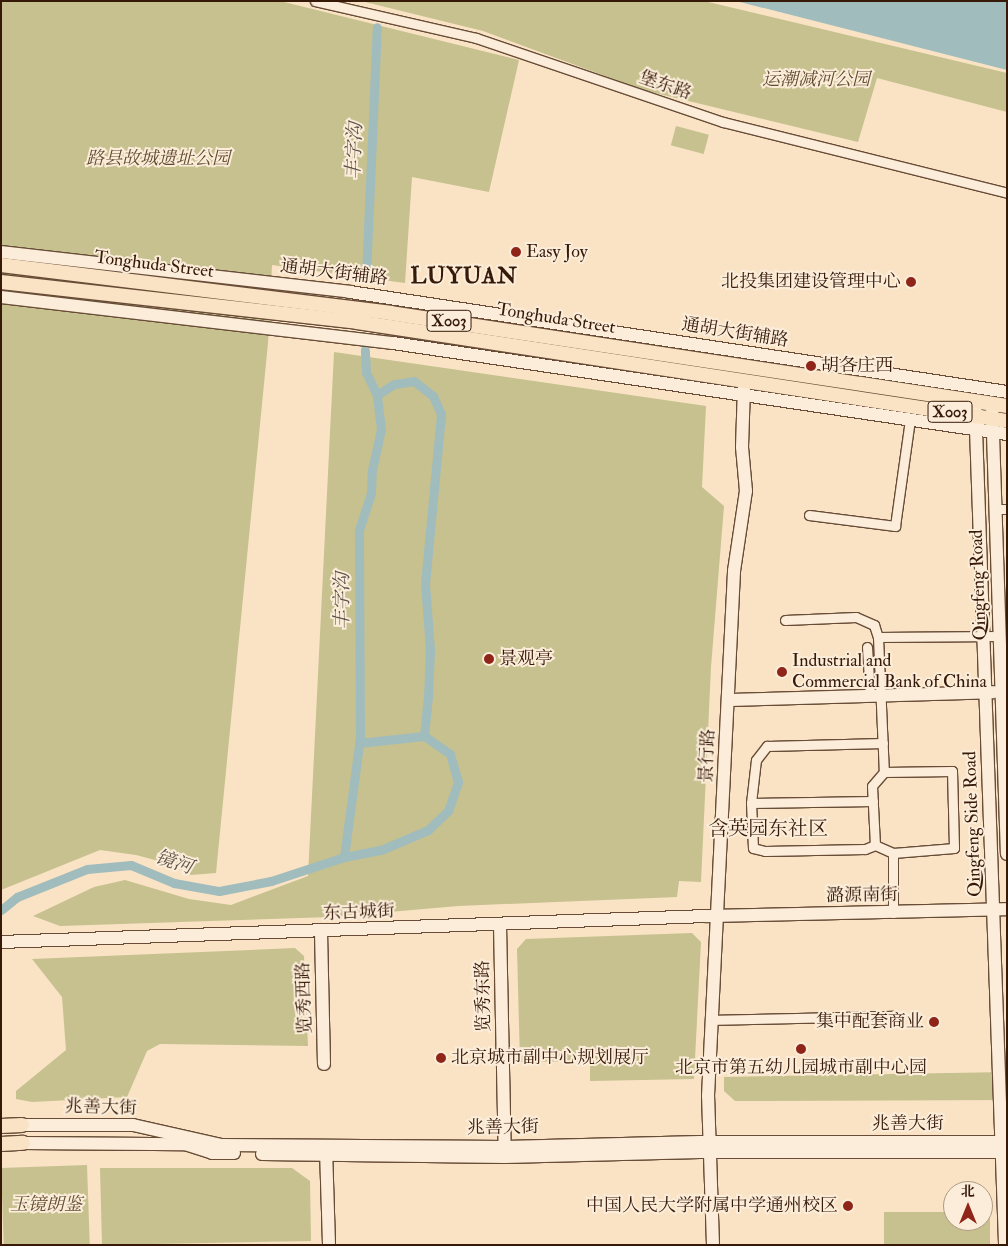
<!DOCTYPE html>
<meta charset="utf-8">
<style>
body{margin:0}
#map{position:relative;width:1008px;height:1246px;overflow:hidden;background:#f9e3c4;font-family:"IM FELL Double Pica","Noto Serif SC",serif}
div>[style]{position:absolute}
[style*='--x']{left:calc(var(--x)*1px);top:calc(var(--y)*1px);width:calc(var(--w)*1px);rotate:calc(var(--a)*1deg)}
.green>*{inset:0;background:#c6c18f;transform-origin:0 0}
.water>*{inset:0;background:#a1bcbd}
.canal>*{height:9px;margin:-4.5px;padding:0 4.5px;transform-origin:4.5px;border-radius:4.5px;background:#a1bcbd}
.roads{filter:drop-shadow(1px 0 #684c37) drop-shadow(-1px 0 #684c37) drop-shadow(0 1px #684c37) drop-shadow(0 -1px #684c37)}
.street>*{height:9px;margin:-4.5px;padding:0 4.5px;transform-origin:4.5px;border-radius:4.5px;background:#fbedd9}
.secondary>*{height:12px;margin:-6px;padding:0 6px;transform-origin:6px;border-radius:6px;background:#fbedd9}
.primary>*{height:14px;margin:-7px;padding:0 7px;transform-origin:7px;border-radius:7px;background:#f9e3c4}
.dots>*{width:14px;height:14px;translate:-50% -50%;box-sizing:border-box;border:2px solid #fbedd9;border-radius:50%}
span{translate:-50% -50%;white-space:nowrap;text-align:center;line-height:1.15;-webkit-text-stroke:4px #fbedd9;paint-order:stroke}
.shield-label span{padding:1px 4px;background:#fbedd9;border:1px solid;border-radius:4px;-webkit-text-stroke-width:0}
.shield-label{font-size:16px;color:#371908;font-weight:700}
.park-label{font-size:18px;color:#624b30;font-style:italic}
.street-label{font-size:18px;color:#371908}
.poi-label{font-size:18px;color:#371908}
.left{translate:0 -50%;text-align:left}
.right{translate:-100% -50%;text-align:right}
.water-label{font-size:19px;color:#5c5247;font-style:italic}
.quarter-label{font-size:20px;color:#371908}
.district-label{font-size:22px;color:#371908;font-weight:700;letter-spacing:1px}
.frame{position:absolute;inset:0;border:2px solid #371908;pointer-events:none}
.north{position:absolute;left:943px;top:1181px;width:50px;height:50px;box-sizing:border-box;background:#fbedd9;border:1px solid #ad9885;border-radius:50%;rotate:0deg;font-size:14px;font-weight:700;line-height:20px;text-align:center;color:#371908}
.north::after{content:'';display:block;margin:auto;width:18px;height:22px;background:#8f2418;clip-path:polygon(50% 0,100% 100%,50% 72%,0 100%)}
</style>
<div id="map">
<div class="green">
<div style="clip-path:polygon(1px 1px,280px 1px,519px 60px,489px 192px,412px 177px,405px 283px,272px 265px,268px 343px,216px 873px,191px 875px,170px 864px,136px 855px,100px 850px,1px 890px)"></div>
<div style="clip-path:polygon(361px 1px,704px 1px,1007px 73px,1007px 112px,877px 78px,858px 142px,643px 90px,483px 31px)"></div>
<div style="left:676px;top:126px;width:34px;height:20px;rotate:15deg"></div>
<div style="clip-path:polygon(334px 352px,706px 406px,702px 487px,724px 506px,711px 667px,701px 882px,679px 881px,677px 897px,458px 906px,332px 917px,60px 926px,33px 916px,94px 887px,125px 880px,189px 899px,231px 905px,308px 876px)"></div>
<div style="clip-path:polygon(692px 933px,701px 942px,694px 1079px,590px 1081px,590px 1061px,520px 1062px,517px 949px,526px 939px)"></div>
<div style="clip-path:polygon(295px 948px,304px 956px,308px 1046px,160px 1044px,147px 1051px,127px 1097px,32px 1102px,16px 1099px,16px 1091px,66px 1050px,62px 997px,32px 959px)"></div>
<div style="clip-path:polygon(1007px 1072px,1007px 1100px,735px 1101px,724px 1091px,724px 1077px)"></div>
<div style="left:87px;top:1165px;width:80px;height:86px;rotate:88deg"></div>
<div style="clip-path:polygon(100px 1168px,292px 1168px,310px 1181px,311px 1241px,102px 1245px)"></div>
<div style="clip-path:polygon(884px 1212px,953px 1212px,953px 1221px,983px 1221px,983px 1212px,990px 1212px,990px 1245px,884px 1245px)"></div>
</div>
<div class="water">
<div style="clip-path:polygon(736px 1px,1007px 1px,1007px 70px)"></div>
</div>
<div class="canal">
<div style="--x:366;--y:276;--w:249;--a:-87.5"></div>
<div style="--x:359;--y:743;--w:65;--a:-6.1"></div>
<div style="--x:424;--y:736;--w:40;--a:-84.3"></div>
<div style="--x:428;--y:696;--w:46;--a:-87.5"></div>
<div style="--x:430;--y:650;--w:66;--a:-94.3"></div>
<div style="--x:425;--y:584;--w:171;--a:-84.6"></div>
<div style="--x:441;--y:414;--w:20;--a:-114"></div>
<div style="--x:433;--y:396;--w:24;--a:-142"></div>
<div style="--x:414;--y:381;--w:20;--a:171"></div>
<div style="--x:394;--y:384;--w:20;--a:147"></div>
<div style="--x:344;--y:857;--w:121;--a:-82.4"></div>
<div style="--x:360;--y:737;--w:207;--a:-90.3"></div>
<div style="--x:359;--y:530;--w:39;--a:-72"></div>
<div style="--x:371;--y:493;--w:23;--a:-88"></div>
<div style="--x:372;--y:470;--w:42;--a:-77.6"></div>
<div style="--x:381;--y:429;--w:34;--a:-97"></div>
<div style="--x:377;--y:395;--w:25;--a:-116"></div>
<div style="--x:366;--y:372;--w:22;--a:-93"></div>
<div style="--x:1;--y:910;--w:21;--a:-39"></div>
<div style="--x:17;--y:897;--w:75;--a:-21.8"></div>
<div style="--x:87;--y:869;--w:44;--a:-5.2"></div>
<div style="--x:131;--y:865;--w:47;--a:22.7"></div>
<div style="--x:174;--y:883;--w:46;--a:10.1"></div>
<div style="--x:219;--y:891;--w:53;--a:-10.9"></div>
<div style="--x:271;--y:881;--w:77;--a:-18.2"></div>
<div style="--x:344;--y:857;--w:38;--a:-11"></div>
<div style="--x:381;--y:850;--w:51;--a:-23.1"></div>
<div style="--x:428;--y:830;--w:28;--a:-44"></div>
<div style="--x:448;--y:811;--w:31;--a:-71"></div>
<div style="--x:458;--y:782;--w:29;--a:-106"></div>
<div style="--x:450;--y:754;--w:32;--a:-145"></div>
</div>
<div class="roads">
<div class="street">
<div style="--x:315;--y:1;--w:165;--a:12.9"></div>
<div style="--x:476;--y:38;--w:261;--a:18.8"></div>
<div style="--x:723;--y:122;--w:293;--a:14"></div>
<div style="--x:994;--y:509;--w:13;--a:0"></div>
<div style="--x:809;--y:515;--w:87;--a:7.3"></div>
<div style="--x:895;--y:526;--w:108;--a:-82"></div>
<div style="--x:785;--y:620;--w:71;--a:-2.4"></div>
<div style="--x:856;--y:617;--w:20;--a:24"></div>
<div style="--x:874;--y:625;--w:13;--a:72"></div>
<div style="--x:878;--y:637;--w:135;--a:87.5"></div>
<div style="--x:884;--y:772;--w:18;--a:131"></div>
<div style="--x:872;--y:786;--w:59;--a:87.1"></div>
<div style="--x:875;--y:845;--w:20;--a:24"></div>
<div style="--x:893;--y:853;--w:60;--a:90"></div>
<div style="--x:878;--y:637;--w:120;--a:-0.5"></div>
<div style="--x:867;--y:647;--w:49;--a:86.5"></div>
<div style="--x:884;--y:772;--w:68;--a:-0.8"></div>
<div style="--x:952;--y:771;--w:77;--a:88.5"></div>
<div style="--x:954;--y:848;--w:61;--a:175.3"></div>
<div style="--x:751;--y:803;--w:122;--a:-0.9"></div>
<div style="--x:875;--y:845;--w:11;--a:158"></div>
<div style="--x:865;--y:849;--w:100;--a:178.9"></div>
<div style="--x:765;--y:851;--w:12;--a:-166"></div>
<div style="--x:753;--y:848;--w:45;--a:-92.5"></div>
<div style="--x:751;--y:803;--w:43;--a:-83.4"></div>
<div style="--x:756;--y:760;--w:18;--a:-52"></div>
<div style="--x:767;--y:746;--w:116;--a:-1.5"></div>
<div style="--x:712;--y:1020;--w:180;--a:-1.3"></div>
</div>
<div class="secondary">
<div style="--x:1;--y:252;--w:351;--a:6.5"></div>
<div style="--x:350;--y:292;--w:665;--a:8.65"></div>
<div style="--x:1;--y:297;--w:395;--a:6.7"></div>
<div style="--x:393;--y:343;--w:621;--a:8.43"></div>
<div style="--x:975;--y:401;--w:845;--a:87.96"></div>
<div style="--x:992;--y:404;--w:450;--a:88.1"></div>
<div style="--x:728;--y:700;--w:266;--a:-1.7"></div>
<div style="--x:500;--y:925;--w:230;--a:88.8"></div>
<div style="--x:321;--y:932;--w:132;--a:88.7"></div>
<div style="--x:1;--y:942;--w:706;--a:-2.11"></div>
<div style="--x:707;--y:916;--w:300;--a:-1.3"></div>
<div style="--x:22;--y:1125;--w:111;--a:0"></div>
<div style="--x:133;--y:1125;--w:91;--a:12.7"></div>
<div style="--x:222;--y:1145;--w:283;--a:0.4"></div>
<div style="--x:505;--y:1147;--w:195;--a:-1.5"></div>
<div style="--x:700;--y:1142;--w:307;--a:0"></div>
<div style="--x:23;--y:1143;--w:162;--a:0.4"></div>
<div style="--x:185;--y:1144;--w:28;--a:18"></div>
<div style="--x:212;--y:1153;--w:22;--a:0"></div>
<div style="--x:326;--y:1149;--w:96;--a:88.2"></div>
<div style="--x:262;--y:1154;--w:243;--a:0.7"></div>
<div style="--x:505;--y:1157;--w:195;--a:-1.5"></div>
<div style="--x:700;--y:1152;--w:307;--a:0"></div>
<div style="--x:713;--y:1245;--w:149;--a:-91.9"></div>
<div style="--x:708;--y:1096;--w:526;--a:-87.16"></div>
<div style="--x:734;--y:571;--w:81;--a:-81.5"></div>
<div style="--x:746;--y:491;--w:44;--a:-95.2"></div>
<div style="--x:742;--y:447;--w:60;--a:-88.1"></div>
</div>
<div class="primary">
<div style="--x:1;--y:265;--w:392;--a:7"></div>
<div style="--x:390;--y:313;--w:624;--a:8.57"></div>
<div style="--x:1;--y:282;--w:358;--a:6.4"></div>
<div style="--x:357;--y:322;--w:657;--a:8.66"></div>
<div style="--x:1;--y:1126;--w:21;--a:-3"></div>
<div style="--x:1;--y:1144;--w:22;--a:-3"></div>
</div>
</div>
<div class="dots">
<div style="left:516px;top:252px;background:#8f2418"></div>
<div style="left:911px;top:282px;background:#8f2418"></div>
<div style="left:811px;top:366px;background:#8f2418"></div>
<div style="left:489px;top:659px;background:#8f2418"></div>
<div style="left:782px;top:672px;background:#8f2418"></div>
<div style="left:934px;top:1022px;background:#8f2418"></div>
<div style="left:801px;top:1049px;background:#8f2418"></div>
<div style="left:441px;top:1058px;background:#8f2418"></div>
<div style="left:848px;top:1206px;background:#8f2418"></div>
</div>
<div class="shield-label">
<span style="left:449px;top:321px">X003</span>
<span style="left:950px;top:412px">X003</span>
</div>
<div class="park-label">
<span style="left:816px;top:80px">运潮减河公园</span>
<span style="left:158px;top:159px">路县故城遗址公园</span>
<span style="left:46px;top:1205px">玉镜朗鉴</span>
</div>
<div class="street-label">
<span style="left:665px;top:86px;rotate:19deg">堡东路</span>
<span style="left:154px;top:265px;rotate:7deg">Tonghuda Street</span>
<span style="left:334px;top:273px;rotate:7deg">通胡大街辅路</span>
<span style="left:556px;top:319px;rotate:9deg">Tonghuda Street</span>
<span style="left:735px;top:333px;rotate:9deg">通胡大街辅路</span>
<span style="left:979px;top:585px;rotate:-92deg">Qingfeng Road</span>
<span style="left:708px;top:756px;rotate:-87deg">景行路</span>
<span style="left:973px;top:824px;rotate:-92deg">Qingfeng Side Road</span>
<span style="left:862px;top:896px;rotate:-1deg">潞源南街</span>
<span style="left:359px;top:913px;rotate:-2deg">东古城街</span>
<span style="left:484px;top:996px;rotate:-91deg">览秀东路</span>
<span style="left:305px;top:998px;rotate:-92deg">览秀西路</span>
<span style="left:101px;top:1108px;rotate:2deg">兆善大街</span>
<span style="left:908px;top:1124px">兆善大街</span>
<span style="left:503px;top:1128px;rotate:-1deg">兆善大街</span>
</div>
<div class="poi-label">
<span class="left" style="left:526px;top:252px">Easy Joy</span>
<span class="right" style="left:901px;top:282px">北投集团建设管理中心</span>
<span class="left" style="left:821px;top:366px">胡各庄西</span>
<span class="left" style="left:499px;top:659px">景观亭</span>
<span class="left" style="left:792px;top:672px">Industrial and<br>Commercial Bank of China</span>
<span class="right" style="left:924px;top:1022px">集中配套商业</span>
<span class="left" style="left:451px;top:1058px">北京城市副中心规划展厅</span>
<span style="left:801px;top:1068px">北京市第五幼儿园城市副中心园</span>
<span class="right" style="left:838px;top:1206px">中国人民大学附属中学通州校区</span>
</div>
<div class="water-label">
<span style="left:355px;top:151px;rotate:-88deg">丰字沟</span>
<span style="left:343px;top:601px;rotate:-90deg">丰字沟</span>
<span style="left:174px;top:863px;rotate:18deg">镜河</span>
</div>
<div class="quarter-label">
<span style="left:768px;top:828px">含英园东社区</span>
</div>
<div class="district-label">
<span style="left:464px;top:277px">LUYUAN</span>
</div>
<div class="frame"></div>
<div class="north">北</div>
</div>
